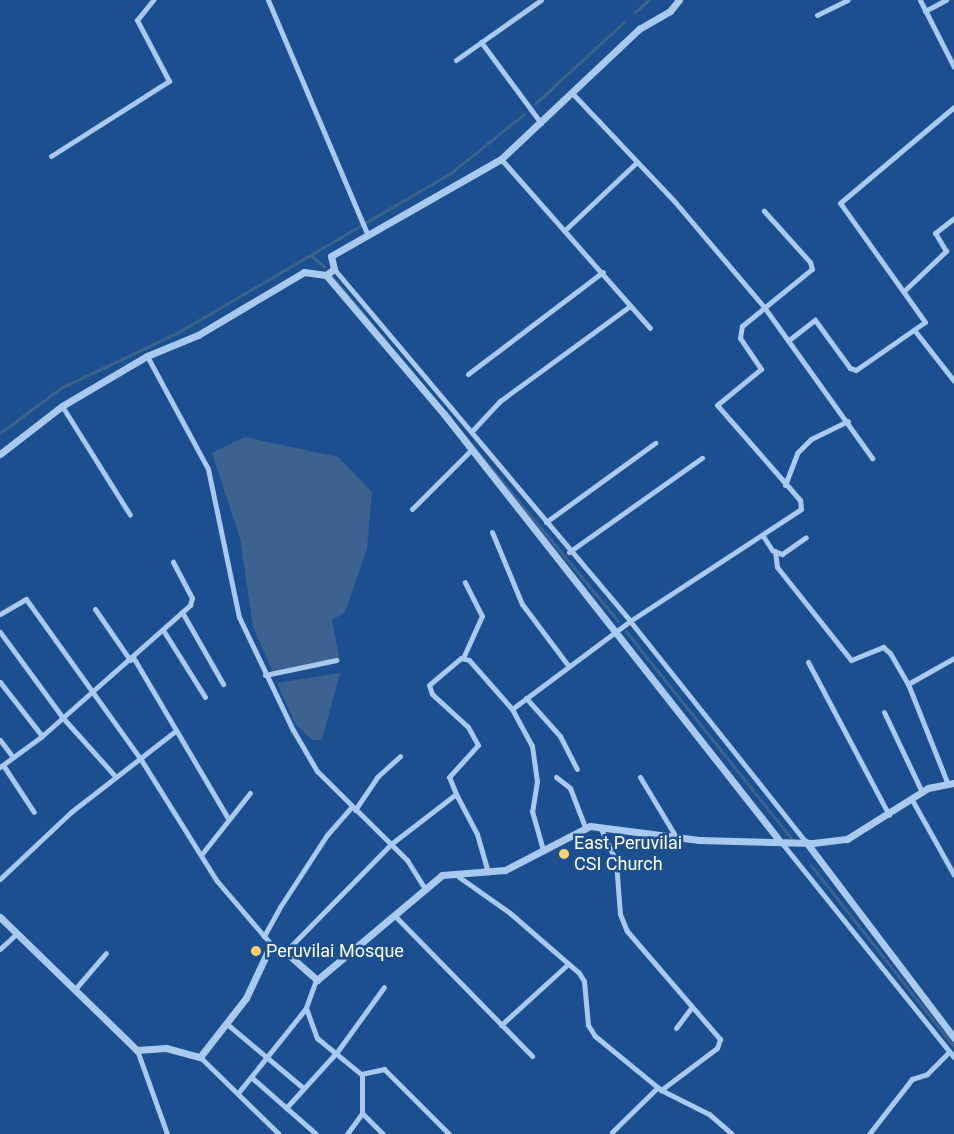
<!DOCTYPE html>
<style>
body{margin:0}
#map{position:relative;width:954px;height:1134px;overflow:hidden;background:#1b4f8f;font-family:Roboto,sans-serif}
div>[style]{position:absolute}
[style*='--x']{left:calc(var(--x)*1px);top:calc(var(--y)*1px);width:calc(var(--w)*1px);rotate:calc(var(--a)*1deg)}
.water>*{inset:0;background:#3c6290}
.stream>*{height:2.5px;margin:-1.25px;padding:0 1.25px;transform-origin:1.25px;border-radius:1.25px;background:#3c6290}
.minor>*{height:5px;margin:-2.5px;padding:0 2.5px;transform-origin:2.5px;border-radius:2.5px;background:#a9c9ee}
.tertiary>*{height:7px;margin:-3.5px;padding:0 3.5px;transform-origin:3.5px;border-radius:3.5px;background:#a9c9ee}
.dots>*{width:14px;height:14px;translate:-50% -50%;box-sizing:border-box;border:2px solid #1b4f8f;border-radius:50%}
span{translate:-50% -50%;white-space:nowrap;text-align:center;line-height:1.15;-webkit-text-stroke:5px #1b4f8f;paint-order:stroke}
.poi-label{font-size:18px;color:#fff}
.left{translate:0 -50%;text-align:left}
</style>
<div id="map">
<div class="water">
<div style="clip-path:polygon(245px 437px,338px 457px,372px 492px,367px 549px,345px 612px,332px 620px,340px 661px,273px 672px,253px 627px,240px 538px,212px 453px)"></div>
<div style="clip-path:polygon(340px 673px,322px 740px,313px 740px,296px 725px,277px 683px)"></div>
</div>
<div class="stream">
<div style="--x:635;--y:12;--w:18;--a:-41"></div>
<div style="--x:535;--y:104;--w:121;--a:-42.7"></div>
<div style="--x:312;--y:256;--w:16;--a:40"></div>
<div style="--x:332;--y:276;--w:448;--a:50.3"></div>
<div style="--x:0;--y:433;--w:76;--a:-36.4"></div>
<div style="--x:61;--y:388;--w:128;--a:-25.4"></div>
<div style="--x:177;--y:333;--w:317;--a:-30.3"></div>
<div style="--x:451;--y:173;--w:94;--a:-38.9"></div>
<div style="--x:626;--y:631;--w:265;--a:51.4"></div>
<div style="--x:811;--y:865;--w:231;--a:51.7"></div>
</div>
<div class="minor">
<div style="--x:268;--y:0;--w:256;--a:67"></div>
<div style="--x:920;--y:0;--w:75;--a:63.1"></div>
<div style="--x:925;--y:11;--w:24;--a:-28"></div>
<div style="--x:817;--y:15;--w:34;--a:-26"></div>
<div style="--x:481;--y:42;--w:101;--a:53.5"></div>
<div style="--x:456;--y:60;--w:104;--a:-35.2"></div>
<div style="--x:573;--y:94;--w:149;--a:46.6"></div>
<div style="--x:675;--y:202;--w:138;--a:49.7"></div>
<div style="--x:764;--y:307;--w:186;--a:54.4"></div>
<div style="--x:51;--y:156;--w:140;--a:-32.4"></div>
<div style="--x:169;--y:81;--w:69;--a:-117.7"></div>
<div style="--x:137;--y:20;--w:26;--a:-51"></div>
<div style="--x:501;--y:159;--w:225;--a:48.6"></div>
<div style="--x:565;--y:230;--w:99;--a:-43.4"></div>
<div style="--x:334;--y:269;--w:460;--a:49.9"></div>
<div style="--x:630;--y:621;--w:283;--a:51.5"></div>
<div style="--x:905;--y:290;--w:57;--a:-43.6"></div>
<div style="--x:946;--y:251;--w:21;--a:-121"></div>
<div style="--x:935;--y:233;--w:24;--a:-38"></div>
<div style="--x:915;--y:331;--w:63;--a:52"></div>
<div style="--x:789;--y:340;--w:33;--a:-38"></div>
<div style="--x:815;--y:320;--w:59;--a:53.9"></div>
<div style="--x:850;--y:368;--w:6;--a:18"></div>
<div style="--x:856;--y:370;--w:84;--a:-34.8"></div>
<div style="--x:925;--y:322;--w:146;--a:-125.5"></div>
<div style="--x:840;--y:203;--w:149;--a:-40.1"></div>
<div style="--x:147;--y:356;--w:128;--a:61.6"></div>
<div style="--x:208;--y:469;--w:151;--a:78.2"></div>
<div style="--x:239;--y:617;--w:125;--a:64.5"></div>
<div style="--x:293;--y:730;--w:48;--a:59.7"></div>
<div style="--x:317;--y:771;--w:127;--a:44.7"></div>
<div style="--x:407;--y:860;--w:32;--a:58"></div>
<div style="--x:468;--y:374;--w:169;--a:-37.1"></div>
<div style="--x:62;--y:406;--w:128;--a:58"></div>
<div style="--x:472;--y:431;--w:41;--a:-47"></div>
<div style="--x:500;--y:401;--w:161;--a:-36.2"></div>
<div style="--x:785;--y:485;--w:34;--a:-69"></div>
<div style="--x:797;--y:453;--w:20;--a:-45"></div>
<div style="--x:811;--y:439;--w:41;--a:-25.9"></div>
<div style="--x:412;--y:509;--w:85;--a:-45"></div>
<div style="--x:546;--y:522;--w:135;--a:-35.9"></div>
<div style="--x:492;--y:532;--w:78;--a:67.4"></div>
<div style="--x:522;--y:604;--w:75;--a:53.1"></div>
<div style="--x:763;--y:536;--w:17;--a:57"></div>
<div style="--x:772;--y:550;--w:11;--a:22"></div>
<div style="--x:782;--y:554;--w:29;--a:-35"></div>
<div style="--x:775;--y:551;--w:16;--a:83"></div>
<div style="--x:777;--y:567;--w:119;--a:51.5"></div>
<div style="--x:851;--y:660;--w:35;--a:-22"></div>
<div style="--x:883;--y:647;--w:9;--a:41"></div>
<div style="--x:890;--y:653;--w:36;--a:60"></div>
<div style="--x:908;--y:684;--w:105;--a:68.3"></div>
<div style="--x:569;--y:552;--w:163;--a:-35.3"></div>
<div style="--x:95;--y:609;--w:62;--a:55.5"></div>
<div style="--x:182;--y:612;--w:83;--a:60.3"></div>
<div style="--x:0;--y:614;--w:30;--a:-30"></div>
<div style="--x:26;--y:599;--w:196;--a:54.4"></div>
<div style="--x:140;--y:758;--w:145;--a:58"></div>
<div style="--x:217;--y:881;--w:72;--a:49.5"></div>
<div style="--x:163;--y:630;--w:79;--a:57.9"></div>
<div style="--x:0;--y:632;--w:107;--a:53.8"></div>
<div style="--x:63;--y:718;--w:79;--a:48.1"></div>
<div style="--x:133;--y:657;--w:187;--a:59.5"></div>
<div style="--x:463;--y:658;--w:46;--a:-65.7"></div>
<div style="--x:482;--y:616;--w:38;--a:-117"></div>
<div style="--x:808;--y:662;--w:173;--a:62.1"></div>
<div style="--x:265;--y:675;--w:73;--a:-11.9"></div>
<div style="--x:0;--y:682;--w:68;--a:52.1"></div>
<div style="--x:908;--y:684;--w:53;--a:-29.5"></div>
<div style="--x:526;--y:698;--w:51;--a:48.2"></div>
<div style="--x:560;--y:736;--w:37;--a:63"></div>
<div style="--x:512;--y:709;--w:147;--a:-36.7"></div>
<div style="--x:630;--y:621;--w:204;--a:-33.2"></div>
<div style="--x:801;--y:509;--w:9;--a:-96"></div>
<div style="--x:800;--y:500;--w:126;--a:-131.1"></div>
<div style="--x:717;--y:405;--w:57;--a:-39.3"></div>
<div style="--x:761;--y:369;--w:37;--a:-124"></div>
<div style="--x:740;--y:338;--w:12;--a:-81"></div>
<div style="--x:742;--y:326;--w:90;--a:-39.2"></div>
<div style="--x:812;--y:269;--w:7;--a:-106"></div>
<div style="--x:810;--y:262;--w:69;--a:-132"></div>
<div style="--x:884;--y:712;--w:89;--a:64.6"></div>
<div style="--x:0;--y:740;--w:21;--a:53"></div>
<div style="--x:3;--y:765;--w:56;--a:56.6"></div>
<div style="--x:0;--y:767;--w:52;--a:-36.4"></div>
<div style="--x:42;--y:736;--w:198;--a:-41.5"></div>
<div style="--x:190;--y:605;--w:7;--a:-74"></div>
<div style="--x:192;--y:598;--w:41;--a:-117.8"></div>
<div style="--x:556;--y:777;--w:18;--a:38"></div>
<div style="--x:570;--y:788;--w:42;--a:69"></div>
<div style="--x:640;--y:777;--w:70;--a:59"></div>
<div style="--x:456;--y:794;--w:45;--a:62.3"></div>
<div style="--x:477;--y:834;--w:40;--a:74"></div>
<div style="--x:911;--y:798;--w:88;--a:60.8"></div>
<div style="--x:355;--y:810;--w:40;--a:-56"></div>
<div style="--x:377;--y:777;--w:31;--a:-42"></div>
<div style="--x:600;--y:827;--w:38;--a:65"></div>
<div style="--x:616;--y:862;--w:52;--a:85.6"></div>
<div style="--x:620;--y:914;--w:18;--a:68"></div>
<div style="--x:627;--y:931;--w:143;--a:49.3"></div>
<div style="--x:720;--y:1039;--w:9;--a:108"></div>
<div style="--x:717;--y:1048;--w:70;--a:143.1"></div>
<div style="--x:781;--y:842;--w:276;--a:51.2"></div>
<div style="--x:201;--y:855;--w:79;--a:-51.7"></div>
<div style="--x:459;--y:877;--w:62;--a:35.2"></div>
<div style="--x:510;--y:913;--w:91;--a:41"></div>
<div style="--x:579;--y:973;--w:9;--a:58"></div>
<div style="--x:584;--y:981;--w:44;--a:84.8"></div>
<div style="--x:588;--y:1025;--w:13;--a:58"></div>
<div style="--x:595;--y:1036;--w:85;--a:39.3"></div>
<div style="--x:661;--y:1090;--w:54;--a:26.6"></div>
<div style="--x:709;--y:1114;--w:30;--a:41"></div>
<div style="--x:0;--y:879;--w:98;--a:-43.3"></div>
<div style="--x:71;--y:812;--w:130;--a:-37.8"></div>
<div style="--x:395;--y:916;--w:196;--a:45.6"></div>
<div style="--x:272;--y:945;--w:12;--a:-132"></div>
<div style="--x:264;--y:936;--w:33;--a:-61"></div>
<div style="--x:280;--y:907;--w:86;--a:-56.9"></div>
<div style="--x:327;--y:835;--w:38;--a:-49"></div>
<div style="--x:0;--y:949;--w:23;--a:-43"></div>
<div style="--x:285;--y:952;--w:151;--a:-45.5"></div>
<div style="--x:391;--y:844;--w:82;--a:-37.6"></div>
<div style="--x:456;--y:794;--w:18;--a:-112"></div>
<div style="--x:449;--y:777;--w:43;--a:-47.8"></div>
<div style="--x:478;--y:745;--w:21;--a:-119"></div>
<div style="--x:468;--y:727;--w:49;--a:-137.5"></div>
<div style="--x:432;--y:694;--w:9;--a:-108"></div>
<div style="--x:429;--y:685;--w:42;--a:-40.2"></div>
<div style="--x:461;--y:658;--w:8;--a:14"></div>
<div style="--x:469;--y:660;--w:65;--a:48.7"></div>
<div style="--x:512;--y:709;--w:42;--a:61.6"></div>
<div style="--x:532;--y:746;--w:35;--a:82"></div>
<div style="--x:537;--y:781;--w:30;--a:99"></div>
<div style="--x:532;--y:811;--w:41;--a:74.2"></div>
<div style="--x:316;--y:980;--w:30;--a:110"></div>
<div style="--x:306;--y:1008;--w:32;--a:70"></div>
<div style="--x:317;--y:1038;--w:57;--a:39.3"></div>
<div style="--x:361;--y:1074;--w:24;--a:-12"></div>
<div style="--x:384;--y:1069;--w:92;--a:45"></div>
<div style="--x:76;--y:988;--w:46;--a:-49.4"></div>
<div style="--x:227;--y:1024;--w:98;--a:40"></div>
<div style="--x:501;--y:1025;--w:91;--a:-42.3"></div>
<div style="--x:676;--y:1028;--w:25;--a:-53"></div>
<div style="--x:137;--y:1050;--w:89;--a:70.3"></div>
<div style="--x:200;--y:1057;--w:110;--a:44.3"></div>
<div style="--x:251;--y:1077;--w:86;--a:41.2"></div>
<div style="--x:238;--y:1093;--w:109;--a:-51.3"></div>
<div style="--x:286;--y:1108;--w:76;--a:-47.7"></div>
<div style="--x:337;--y:1052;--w:80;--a:-54.1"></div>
<div style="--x:362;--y:1113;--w:38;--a:-90"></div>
<div style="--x:612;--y:1132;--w:64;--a:-44.4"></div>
<div style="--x:347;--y:1134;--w:26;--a:-54"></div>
<div style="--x:362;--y:1113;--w:30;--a:45"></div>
<div style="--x:869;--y:1134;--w:70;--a:-52"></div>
<div style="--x:912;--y:1079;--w:16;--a:-18"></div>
<div style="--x:927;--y:1074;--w:31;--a:-45"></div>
</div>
<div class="tertiary">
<div style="--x:326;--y:275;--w:182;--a:49.7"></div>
<div style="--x:444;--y:414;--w:542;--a:51.82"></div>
<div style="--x:0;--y:454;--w:78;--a:-37.7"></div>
<div style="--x:62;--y:406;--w:99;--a:-30.5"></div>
<div style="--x:147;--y:356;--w:55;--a:-22.4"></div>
<div style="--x:198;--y:335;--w:123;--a:-30.7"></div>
<div style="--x:304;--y:272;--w:22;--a:8"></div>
<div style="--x:326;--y:275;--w:10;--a:-37"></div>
<div style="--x:334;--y:269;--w:13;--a:-103"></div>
<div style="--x:331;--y:256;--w:196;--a:-29.7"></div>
<div style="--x:501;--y:159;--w:190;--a:-43.3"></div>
<div style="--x:639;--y:29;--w:36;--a:-30"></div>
<div style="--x:670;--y:11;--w:14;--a:-51"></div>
<div style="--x:806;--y:842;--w:246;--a:52.9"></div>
<div style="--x:0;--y:917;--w:191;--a:44.2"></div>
<div style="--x:137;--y:1050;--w:29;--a:-4"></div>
<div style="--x:166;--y:1048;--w:35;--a:15"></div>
<div style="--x:200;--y:1057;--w:75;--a:-52.1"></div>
<div style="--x:246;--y:998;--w:56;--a:-64.8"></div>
<div style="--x:270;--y:947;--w:12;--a:9"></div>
<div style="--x:282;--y:949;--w:47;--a:41.5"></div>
<div style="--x:317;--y:980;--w:163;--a:-40"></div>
<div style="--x:442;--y:875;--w:63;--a:-4.5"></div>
<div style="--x:505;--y:870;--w:96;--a:-27.4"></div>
<div style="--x:590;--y:826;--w:110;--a:7.3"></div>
<div style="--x:699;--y:840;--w:114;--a:1.5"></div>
<div style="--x:813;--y:843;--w:34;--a:-7"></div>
<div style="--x:847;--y:839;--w:96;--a:-32.2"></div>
<div style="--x:928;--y:788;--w:26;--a:-11"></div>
</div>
<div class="dots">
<div style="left:564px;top:854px;background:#ffd166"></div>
<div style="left:256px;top:951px;background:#ffd166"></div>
</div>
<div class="poi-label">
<span class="left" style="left:574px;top:854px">East Peruvilai<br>CSI Church</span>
<span class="left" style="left:266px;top:951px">Peruvilai Mosque</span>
</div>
</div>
